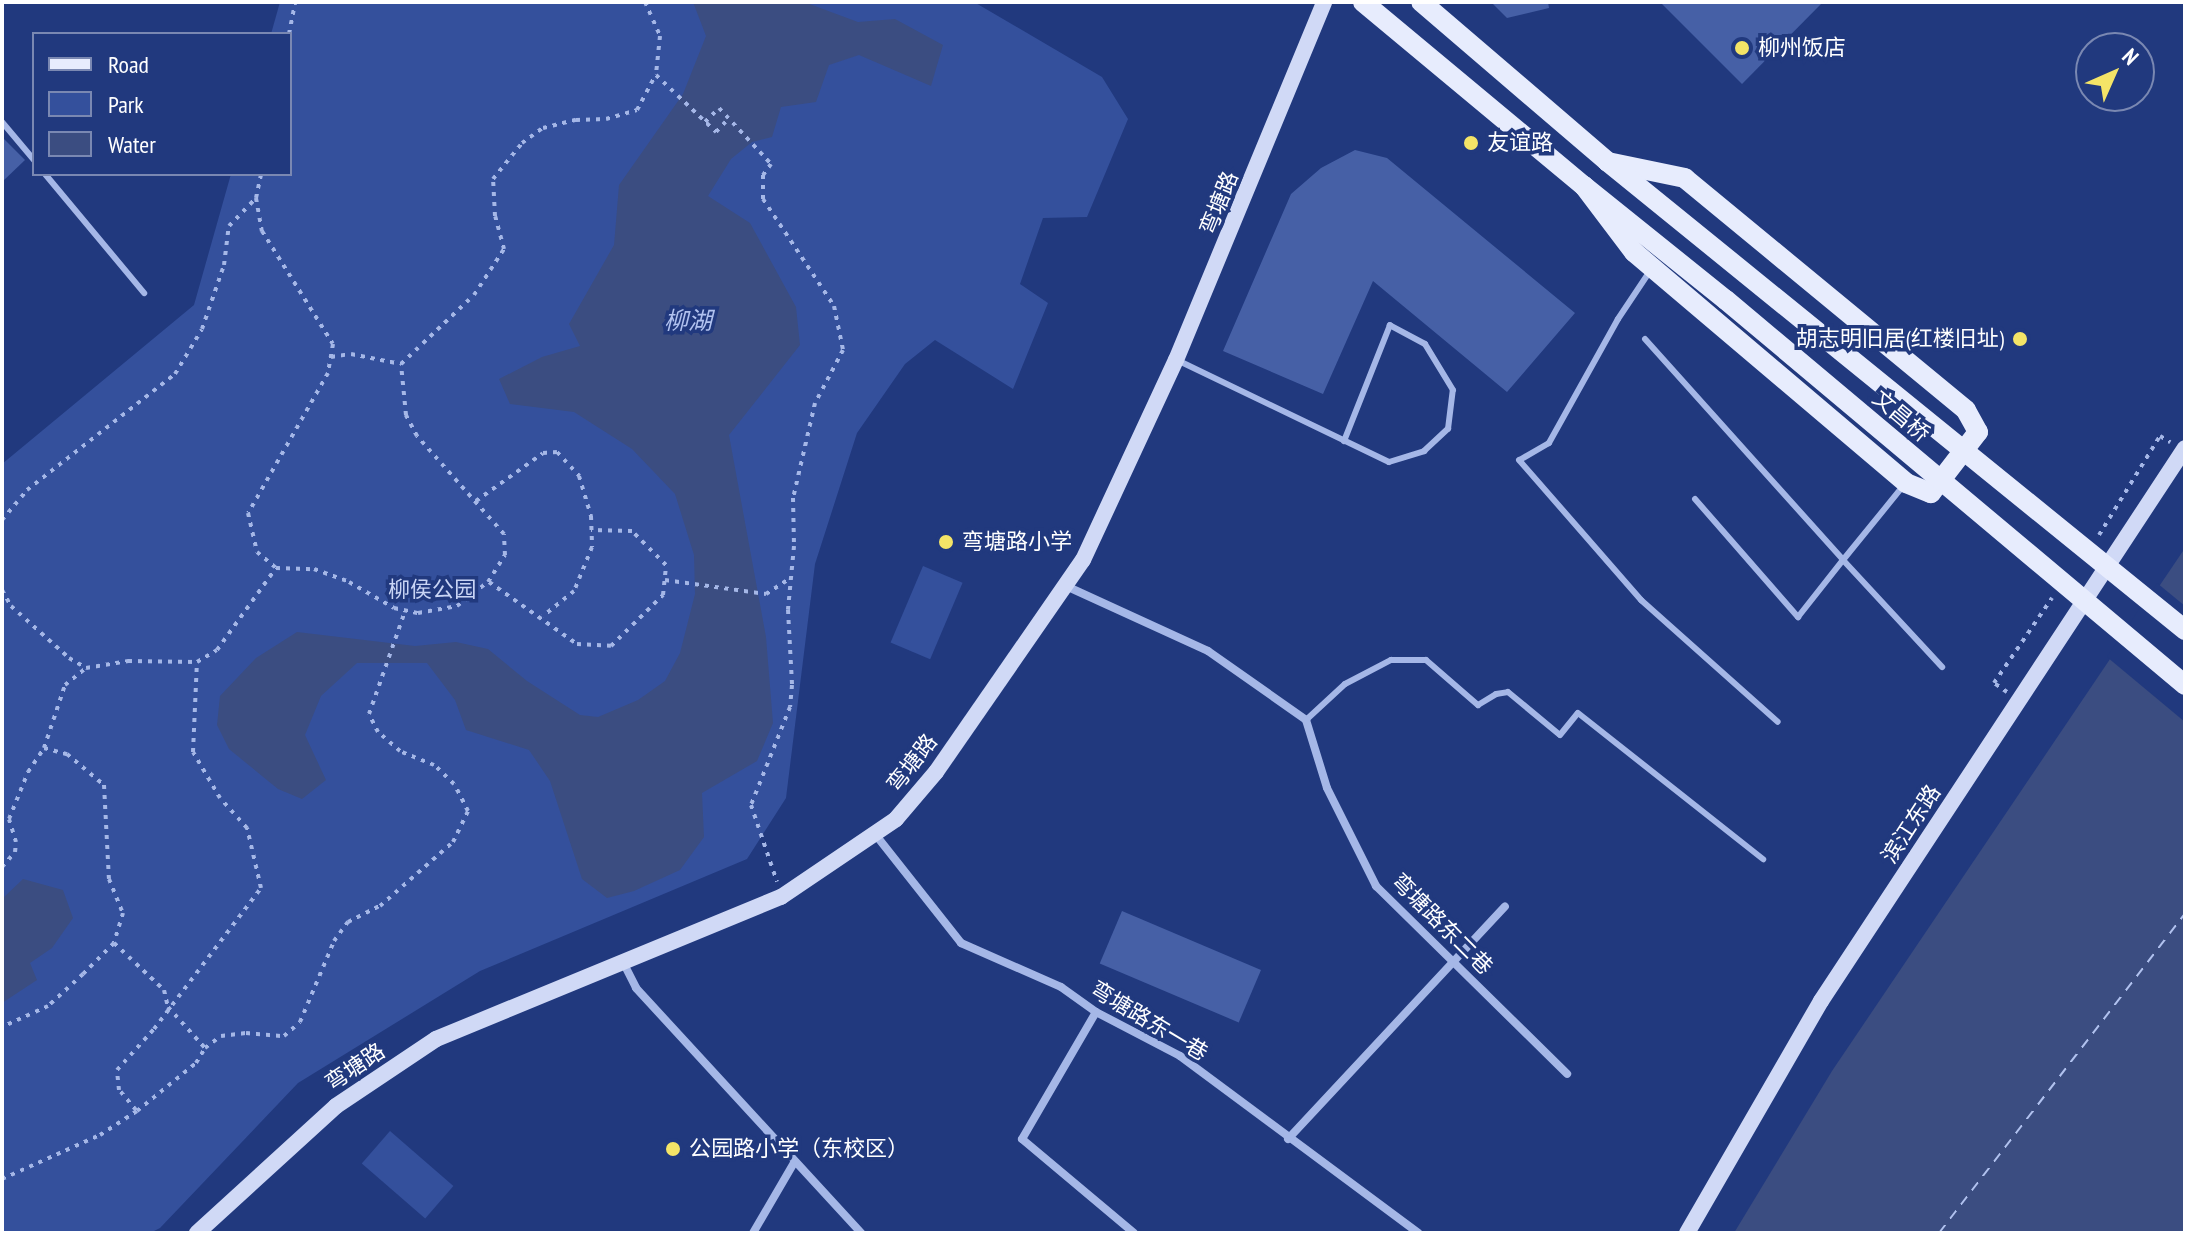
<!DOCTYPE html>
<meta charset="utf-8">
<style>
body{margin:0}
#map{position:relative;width:2187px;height:1235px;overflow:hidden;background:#21397e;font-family:"PT Sans Narrow","Noto Sans SC",sans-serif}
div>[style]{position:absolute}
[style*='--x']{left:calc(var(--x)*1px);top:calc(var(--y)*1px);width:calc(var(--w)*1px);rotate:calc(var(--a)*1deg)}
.green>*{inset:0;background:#34509c;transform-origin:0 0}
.water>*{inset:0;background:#3b4d81}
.pier>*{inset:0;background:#21397e}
.ferry>*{height:2px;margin-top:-1px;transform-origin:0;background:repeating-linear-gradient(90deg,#b1c2ef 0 10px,transparent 0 18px)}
.building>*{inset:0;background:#4660a6;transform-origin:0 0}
.path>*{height:4px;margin-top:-2px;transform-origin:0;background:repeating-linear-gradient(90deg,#a5b7e7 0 4px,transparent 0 10px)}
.lane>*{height:6px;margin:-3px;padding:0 3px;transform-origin:3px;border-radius:3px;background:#a5b7e7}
.street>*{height:8px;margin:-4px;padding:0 4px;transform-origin:4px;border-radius:4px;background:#a5b7e7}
.secondary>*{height:16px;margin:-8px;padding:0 8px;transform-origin:8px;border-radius:8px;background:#d0d9f6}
.primary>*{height:20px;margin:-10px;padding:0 10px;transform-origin:10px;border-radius:10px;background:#e7ecfd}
.primary-bridge>*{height:20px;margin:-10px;padding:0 10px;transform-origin:10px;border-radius:10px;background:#e7ecfd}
.dots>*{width:22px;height:22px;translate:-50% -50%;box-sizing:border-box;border:4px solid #21397e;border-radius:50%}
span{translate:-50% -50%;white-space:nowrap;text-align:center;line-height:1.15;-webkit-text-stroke:7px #21397e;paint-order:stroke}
.poi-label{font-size:22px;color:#fff}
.left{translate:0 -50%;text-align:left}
.right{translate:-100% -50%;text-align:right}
.street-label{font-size:22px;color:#fff}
.park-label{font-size:22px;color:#c9d5f5}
.water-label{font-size:24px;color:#b1c2ef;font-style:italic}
.frame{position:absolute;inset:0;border:4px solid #fff;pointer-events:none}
.legend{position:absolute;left:32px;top:32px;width:260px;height:144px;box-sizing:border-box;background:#21397e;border:2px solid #7a88b2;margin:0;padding:10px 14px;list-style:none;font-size:24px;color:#fff}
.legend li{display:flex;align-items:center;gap:16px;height:40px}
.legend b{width:40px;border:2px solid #7a88b2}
.north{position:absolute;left:2075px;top:32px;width:80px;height:80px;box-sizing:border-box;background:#21397e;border:2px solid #7a88b2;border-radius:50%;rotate:45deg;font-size:22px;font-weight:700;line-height:32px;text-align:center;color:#fff}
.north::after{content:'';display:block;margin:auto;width:28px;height:36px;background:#f4e467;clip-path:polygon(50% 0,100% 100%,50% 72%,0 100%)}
</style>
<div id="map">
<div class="green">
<div style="clip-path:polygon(280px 2px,974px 2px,1102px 77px,1128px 119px,1087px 217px,1043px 218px,1020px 284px,1048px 303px,1013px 389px,935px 340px,905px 364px,857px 433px,815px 564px,786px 798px,747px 859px,480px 971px,298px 1083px,160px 1228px,150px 1233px,2px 1233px,2px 464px,194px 305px,231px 174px,290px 174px,290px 34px,271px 34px)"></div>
<div style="left:923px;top:566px;width:43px;height:83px;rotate:23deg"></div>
<div style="left:390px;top:1131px;width:84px;height:43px;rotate:41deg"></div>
</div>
<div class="water">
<div style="clip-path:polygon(693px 2px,804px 2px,858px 22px,895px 19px,943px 45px,931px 86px,859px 55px,829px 65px,816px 102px,781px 107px,772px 137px,752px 142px,731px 159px,708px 196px,750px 223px,796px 307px,800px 345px,729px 435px,766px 637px,773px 723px,757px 761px,702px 793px,704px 837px,680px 870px,634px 891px,607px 898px,582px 879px,550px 781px,529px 750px,466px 730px,455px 700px,427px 663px,357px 663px,321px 696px,305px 735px,326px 780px,302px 799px,278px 789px,229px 749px,217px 725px,220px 696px,256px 658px,297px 632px,415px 646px,456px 642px,488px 649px,527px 681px,580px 715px,598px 717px,638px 700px,665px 681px,680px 653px,695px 594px,694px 555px,675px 494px,632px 449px,574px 412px,510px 404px,499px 379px,542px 357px,580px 346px,569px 324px,614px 245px,619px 185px,683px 94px,706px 36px)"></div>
<div style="clip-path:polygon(2185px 548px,2185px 1233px,1734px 1233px,1832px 1071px)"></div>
<div style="clip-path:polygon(23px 879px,63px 890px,73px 918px,52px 948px,30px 963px,37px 980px,2px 1003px,2px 899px)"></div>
</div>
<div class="pier">
<div style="clip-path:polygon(2157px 583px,2185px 606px,2185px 722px,2107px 657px)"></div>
</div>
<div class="ferry">
<div style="--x:1939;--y:1233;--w:403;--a:-52.4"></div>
</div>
<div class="building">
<div style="clip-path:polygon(1491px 2px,1548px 2px,1549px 8px,1507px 18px)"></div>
<div style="clip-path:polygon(1660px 2px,1823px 2px,1742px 84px)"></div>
<div style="clip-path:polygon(2px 137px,25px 160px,2px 182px)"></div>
<div style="clip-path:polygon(1355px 150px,1387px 158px,1575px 313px,1507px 392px,1373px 281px,1323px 394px,1223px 351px,1291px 194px,1321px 168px)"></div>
<div style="left:1122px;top:911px;width:151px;height:57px;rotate:23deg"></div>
</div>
<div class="path">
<div style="--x:645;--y:2;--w:37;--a:66"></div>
<div style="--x:660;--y:36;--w:39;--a:96"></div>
<div style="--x:656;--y:75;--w:83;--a:43.5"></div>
<div style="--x:716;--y:132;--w:19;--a:-47"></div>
<div style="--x:289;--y:34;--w:33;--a:-79"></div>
<div style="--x:705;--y:122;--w:20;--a:-45"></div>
<div style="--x:719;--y:108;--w:76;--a:47.1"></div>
<div style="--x:771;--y:164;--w:14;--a:126"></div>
<div style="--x:763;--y:175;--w:24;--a:90"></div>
<div style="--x:763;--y:199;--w:128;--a:56.4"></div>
<div style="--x:834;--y:306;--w:45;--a:78.4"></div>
<div style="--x:843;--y:350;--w:60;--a:117.8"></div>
<div style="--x:815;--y:403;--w:98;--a:103"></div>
<div style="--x:793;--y:498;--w:48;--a:88.8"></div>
<div style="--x:794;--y:546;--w:64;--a:95.4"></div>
<div style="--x:788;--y:610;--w:75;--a:86.9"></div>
<div style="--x:792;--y:685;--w:22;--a:95"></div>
<div style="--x:790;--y:707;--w:105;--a:111.7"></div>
<div style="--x:751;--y:805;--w:81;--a:71.3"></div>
<div style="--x:256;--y:198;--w:34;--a:80"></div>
<div style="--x:262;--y:231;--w:133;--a:57.9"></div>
<div style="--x:333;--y:344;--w:29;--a:100"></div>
<div style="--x:328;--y:373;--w:161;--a:119.7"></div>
<div style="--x:248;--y:513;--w:40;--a:77"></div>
<div style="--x:257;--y:552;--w:25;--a:40"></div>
<div style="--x:276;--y:568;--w:38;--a:2"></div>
<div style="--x:314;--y:569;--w:37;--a:20"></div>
<div style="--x:349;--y:582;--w:52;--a:30"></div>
<div style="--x:394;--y:608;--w:25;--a:12"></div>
<div style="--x:418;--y:613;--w:40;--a:-10"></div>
<div style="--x:457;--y:606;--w:39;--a:-38"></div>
<div style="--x:488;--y:582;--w:32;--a:-58"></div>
<div style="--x:505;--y:555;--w:21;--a:-93"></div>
<div style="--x:504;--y:534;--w:131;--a:-131.6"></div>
<div style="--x:417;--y:436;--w:24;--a:-118"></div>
<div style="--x:406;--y:415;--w:51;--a:-95.6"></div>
<div style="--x:401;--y:364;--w:100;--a:-43.4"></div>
<div style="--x:474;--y:295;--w:55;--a:-56.9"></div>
<div style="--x:504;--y:249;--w:34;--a:-105"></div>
<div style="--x:495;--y:216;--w:37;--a:-93"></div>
<div style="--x:493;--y:179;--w:46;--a:-51.1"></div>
<div style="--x:522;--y:143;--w:26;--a:-36"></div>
<div style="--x:543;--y:128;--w:34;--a:-14"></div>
<div style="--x:576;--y:120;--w:30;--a:-2"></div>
<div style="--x:606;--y:119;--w:32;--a:-16"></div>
<div style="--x:637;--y:110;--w:40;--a:-62"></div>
<div style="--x:331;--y:357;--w:20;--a:-9"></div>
<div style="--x:351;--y:354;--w:51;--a:11.3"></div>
<div style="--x:476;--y:501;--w:82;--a:-35.6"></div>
<div style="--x:543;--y:453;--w:14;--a:-4"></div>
<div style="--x:557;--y:452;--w:33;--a:47"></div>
<div style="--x:579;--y:476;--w:42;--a:73.3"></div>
<div style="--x:591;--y:516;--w:31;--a:88"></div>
<div style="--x:592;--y:547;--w:48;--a:112.2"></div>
<div style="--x:574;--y:591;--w:40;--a:141"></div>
<div style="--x:2;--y:520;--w:39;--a:-50"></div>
<div style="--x:27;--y:490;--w:188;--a:-38.1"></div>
<div style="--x:175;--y:374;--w:52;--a:-59"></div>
<div style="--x:202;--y:329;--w:68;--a:-71"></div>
<div style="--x:224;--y:265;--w:39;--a:-83"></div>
<div style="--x:229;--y:226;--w:39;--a:-46"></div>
<div style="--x:256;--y:198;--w:25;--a:-78"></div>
<div style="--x:2099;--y:535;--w:116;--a:-58.4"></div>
<div style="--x:2160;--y:436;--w:12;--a:31"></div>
<div style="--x:665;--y:580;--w:102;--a:7.9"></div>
<div style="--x:766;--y:594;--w:27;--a:-33"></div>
<div style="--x:489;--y:582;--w:108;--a:35.2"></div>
<div style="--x:577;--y:644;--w:34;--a:3"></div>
<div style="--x:611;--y:646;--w:73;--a:-44.4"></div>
<div style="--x:663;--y:595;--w:30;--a:-84"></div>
<div style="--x:666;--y:565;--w:48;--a:-135"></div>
<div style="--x:632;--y:531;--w:41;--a:-178.6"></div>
<div style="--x:2;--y:590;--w:18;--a:61"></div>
<div style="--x:11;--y:606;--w:78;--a:41.9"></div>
<div style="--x:69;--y:658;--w:20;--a:30"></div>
<div style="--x:86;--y:668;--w:43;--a:-9.5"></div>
<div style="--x:128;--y:661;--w:69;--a:0.8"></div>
<div style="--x:197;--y:662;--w:23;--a:-31"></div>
<div style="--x:217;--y:650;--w:101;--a:-54.3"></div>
<div style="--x:2007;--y:692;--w:16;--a:-145"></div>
<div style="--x:1994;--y:683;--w:103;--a:-55.7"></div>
<div style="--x:44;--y:748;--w:66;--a:-71.6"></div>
<div style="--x:65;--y:685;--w:27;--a:-39"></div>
<div style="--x:2;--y:867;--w:20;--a:-49"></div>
<div style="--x:15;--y:852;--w:10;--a:-84"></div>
<div style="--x:16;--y:842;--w:24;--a:-107"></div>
<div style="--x:9;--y:819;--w:51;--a:-68"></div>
<div style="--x:28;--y:772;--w:29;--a:-56"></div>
<div style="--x:44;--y:748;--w:24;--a:15"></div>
<div style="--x:67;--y:754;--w:48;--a:40"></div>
<div style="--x:104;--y:785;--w:94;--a:87"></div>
<div style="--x:109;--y:879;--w:37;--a:68"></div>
<div style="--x:123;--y:913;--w:31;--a:107"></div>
<div style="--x:114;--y:943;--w:44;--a:135"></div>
<div style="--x:83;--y:974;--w:47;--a:137.6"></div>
<div style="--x:48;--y:1006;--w:51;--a:155.5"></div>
<div style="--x:114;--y:943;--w:69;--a:43.2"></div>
<div style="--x:164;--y:990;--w:17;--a:77"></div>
<div style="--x:168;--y:1007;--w:55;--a:47.9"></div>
<div style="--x:136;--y:1110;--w:26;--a:-130"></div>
<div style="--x:119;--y:1090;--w:20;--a:-96"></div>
<div style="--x:117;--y:1070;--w:55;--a:-47.9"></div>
<div style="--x:154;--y:1029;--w:177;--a:-52.8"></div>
<div style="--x:261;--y:888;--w:62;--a:-103.1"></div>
<div style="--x:247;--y:828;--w:40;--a:-132"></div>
<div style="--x:220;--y:798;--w:53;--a:-120.4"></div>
<div style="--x:193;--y:752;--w:90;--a:-87.5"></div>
<div style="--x:2;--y:1179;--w:107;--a:-24.2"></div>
<div style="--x:100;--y:1135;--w:44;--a:-33"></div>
<div style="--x:137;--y:1111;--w:76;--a:-39.1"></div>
<div style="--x:196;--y:1063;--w:17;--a:-59"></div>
<div style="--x:205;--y:1048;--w:20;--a:-37"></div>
<div style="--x:221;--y:1036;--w:25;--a:-7"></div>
<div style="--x:246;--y:1033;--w:38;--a:5"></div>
<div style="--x:284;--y:1036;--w:21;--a:-41"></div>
<div style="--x:300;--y:1022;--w:88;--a:-67.2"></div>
<div style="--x:334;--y:941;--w:24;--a:-54"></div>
<div style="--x:348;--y:922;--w:36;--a:-27"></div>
<div style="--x:380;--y:906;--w:97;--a:-41.2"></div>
<div style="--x:453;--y:842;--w:34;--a:-64"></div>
<div style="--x:468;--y:811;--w:30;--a:-117"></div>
<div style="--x:454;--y:784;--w:28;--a:-136"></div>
<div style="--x:434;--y:765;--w:37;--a:-158"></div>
<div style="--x:400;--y:751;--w:29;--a:-139"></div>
<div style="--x:378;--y:732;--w:20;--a:-117"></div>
<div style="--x:369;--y:714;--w:109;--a:-70.7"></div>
</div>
<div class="lane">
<div style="--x:2;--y:122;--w:50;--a:49.9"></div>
<div style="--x:45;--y:174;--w:155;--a:50.2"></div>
<div style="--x:1650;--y:271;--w:58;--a:123.7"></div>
<div style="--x:1618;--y:319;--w:142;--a:119.1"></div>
<div style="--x:1549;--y:443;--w:34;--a:150"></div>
<div style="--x:1519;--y:460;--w:186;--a:48.9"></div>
<div style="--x:1641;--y:600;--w:183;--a:41.7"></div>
<div style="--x:1645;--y:339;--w:297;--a:48.1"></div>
<div style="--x:1843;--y:560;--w:97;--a:-50.9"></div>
<div style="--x:1179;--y:361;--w:233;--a:25.7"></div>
<div style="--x:1389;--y:462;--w:37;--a:-17"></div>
<div style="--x:1424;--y:451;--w:33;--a:-43"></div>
<div style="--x:1448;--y:429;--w:39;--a:-83"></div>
<div style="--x:1453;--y:390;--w:54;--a:-121.3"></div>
<div style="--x:1425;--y:344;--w:40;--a:-152"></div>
<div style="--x:1390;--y:325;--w:125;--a:111.6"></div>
<div style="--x:1695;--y:499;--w:157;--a:48.9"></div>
<div style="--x:1798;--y:617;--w:73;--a:-51.7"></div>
<div style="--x:1843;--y:560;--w:146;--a:47.2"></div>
<div style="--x:1306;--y:720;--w:53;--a:-42.7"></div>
<div style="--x:1345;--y:684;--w:52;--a:-27.6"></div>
<div style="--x:1391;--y:660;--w:35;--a:0"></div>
<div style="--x:1426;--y:660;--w:69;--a:40.9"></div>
<div style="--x:1478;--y:705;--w:21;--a:-31"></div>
<div style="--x:1496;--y:694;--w:12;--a:-9"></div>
<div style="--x:1508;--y:692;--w:67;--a:39.6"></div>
<div style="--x:1560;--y:735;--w:28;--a:-51"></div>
<div style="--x:1578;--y:713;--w:236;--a:38.3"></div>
</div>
<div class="street">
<div style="--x:1066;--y:586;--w:156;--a:24.6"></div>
<div style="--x:1208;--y:651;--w:120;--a:35.1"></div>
<div style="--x:1306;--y:720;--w:71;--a:72.8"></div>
<div style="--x:1327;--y:788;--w:110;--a:63.4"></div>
<div style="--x:1376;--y:886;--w:268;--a:44.5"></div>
<div style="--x:875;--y:834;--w:139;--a:51.7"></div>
<div style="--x:961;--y:943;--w:109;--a:23.7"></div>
<div style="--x:1061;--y:987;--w:43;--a:35.5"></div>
<div style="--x:1096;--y:1012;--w:95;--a:27.6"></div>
<div style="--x:1180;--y:1056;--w:297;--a:36.6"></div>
<div style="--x:623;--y:962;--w:29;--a:63"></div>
<div style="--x:636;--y:988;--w:333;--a:47.4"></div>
<div style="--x:1096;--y:1012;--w:147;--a:120.2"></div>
<div style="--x:1022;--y:1139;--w:146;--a:40"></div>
<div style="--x:1288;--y:1139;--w:318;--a:-47"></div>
<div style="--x:753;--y:1233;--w:83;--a:-59.7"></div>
</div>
<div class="secondary">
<div style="--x:197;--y:1233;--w:188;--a:-42.4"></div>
<div style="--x:336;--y:1106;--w:120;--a:-33.8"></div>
<div style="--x:436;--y:1039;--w:373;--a:-22.4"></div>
<div style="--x:781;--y:897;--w:139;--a:-34.1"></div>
<div style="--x:896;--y:819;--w:62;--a:-49.6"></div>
<div style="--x:936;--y:772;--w:258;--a:-55.3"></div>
<div style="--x:1083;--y:560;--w:221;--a:-65.1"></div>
<div style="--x:1176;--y:360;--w:387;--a:-67.5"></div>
<div style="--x:1687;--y:1233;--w:268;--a:-60"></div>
<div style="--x:1821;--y:1001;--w:662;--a:-56.65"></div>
</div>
<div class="primary">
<div style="--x:1363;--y:2;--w:288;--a:39.8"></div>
<div style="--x:1584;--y:186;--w:83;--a:52.9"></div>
<div style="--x:1634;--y:252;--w:357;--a:40.3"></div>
<div style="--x:1906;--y:483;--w:27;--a:22"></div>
<div style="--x:1931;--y:493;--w:77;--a:-52.4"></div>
<div style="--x:1978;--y:432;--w:25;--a:-119"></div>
<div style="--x:1966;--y:410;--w:364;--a:-140.5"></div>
<div style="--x:1685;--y:178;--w:79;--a:-168.3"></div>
<div style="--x:1608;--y:162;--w:246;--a:-139.4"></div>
</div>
<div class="primary-bridge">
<div style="--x:1608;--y:162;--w:743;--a:39.05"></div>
<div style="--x:1584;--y:186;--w:182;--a:38.8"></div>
<div style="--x:1726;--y:300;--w:599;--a:39.99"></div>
</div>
<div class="dots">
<div style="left:1742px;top:48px;background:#f4e467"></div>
<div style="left:1471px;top:143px;background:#f4e467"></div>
<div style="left:2020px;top:339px;background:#f4e467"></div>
<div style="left:946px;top:542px;background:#f4e467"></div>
<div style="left:673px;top:1149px;background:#f4e467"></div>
</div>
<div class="poi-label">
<span class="left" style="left:1758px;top:48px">柳州饭店</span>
<span class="left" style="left:1487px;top:143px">友谊路</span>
<span class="right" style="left:2004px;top:339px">胡志明旧居(红楼旧址)</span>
<span class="left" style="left:962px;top:542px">弯塘路小学</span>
<span class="left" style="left:689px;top:1149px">公园路小学（东校区）</span>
</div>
<div class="street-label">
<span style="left:1219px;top:203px;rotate:-68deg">弯塘路</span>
<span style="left:1901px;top:416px;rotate:40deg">文昌桥</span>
<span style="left:912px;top:763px;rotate:-52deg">弯塘路</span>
<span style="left:1911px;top:824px;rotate:-57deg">滨江东路</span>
<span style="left:1442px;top:924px;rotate:45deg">弯塘路东二巷</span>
<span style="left:1149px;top:1021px;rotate:31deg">弯塘路东一巷</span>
<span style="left:355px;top:1067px;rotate:-34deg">弯塘路</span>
</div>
<div class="park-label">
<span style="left:432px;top:590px">柳侯公园</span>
</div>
<div class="water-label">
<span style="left:688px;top:321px">柳湖</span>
</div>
<div class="frame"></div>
<ul class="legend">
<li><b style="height:10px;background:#e7ecfd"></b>Road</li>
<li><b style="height:22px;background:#34509c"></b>Park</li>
<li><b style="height:22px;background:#3b4d81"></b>Water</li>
</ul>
<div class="north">N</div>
</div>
